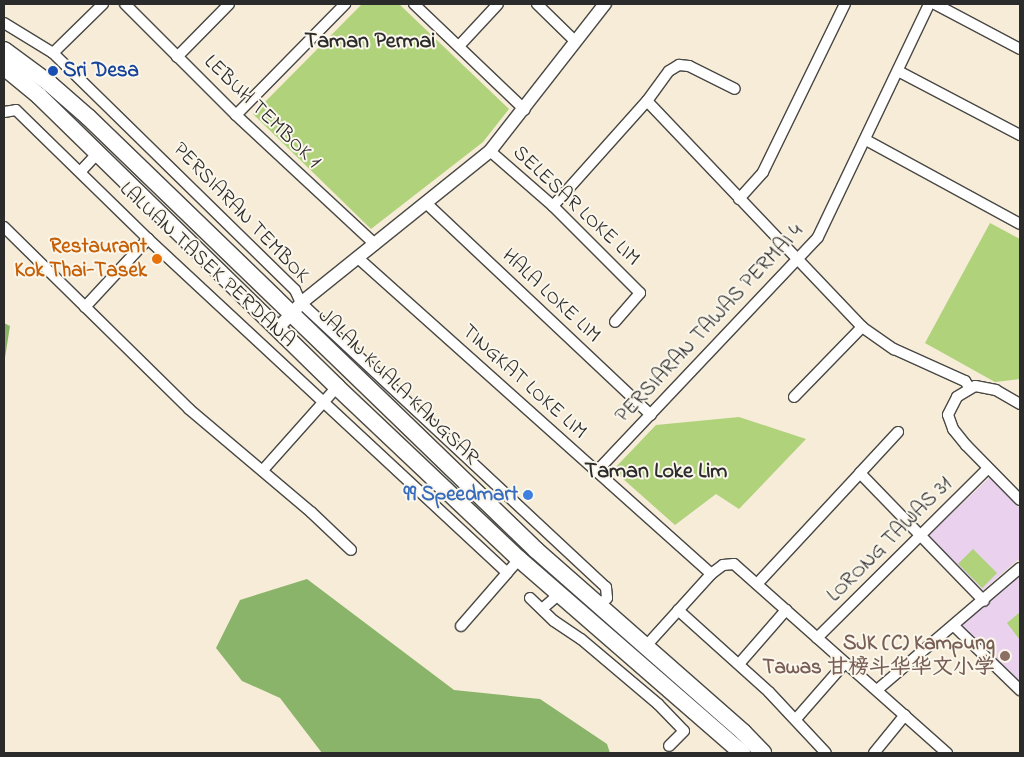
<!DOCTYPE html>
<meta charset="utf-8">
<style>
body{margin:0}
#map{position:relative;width:1024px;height:757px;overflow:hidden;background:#f6ecd7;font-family:"Indie Flower","LXGW WenKai TC",sans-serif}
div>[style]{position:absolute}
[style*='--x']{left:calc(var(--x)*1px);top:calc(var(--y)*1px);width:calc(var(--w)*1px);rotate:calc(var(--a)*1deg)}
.built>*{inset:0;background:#ead1ed}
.green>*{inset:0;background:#afd27b;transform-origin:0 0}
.forest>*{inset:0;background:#8bb46b}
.roads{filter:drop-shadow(1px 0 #494845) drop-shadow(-1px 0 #494845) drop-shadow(0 1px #494845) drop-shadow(0 -1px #494845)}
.minor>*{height:10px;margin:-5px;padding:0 5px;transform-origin:5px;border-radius:5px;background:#fff}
.tertiary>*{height:12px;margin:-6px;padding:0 6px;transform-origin:6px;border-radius:6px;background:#fff}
.trunk>*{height:16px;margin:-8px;padding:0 8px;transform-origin:8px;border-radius:8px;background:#fff}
.dots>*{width:14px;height:14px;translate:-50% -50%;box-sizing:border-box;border:2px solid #fbf7ec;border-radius:50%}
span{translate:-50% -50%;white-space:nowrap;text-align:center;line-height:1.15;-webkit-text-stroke:4px #fbf7ec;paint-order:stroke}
.transit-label{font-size:21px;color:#164399;font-weight:700}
.left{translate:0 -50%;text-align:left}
.street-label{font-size:21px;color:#2b2b2b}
.food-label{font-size:21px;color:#c56008;font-weight:700}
.right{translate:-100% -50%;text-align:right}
.shop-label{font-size:21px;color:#366cbe;font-weight:700}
.education-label{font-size:21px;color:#785e54;font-weight:700}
.neighbourhood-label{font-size:22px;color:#2b2b2b;font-weight:700}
.frame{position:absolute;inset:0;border:5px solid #2b2b2b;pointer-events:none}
</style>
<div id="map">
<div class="built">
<div style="clip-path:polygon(991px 476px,1020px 509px,1020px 558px,983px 590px,928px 536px)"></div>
<div style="clip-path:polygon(1020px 572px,1020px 686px,960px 626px)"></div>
</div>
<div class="green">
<div style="clip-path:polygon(362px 4px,399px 4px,509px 109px,483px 142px,371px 229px,253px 114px)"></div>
<div style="clip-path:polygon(990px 223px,1020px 239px,1020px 379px,995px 382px,925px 343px)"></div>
<div style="clip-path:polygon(739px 417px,806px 439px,739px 509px,716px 494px,675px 525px,613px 470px,656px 425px)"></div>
<div style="left:973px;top:549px;width:34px;height:21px;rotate:45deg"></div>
<div style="clip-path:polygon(1020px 612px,1020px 640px,1007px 623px)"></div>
</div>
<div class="forest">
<div style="clip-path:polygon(4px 323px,10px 326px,4px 364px)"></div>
<div style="clip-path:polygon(307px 579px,454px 690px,540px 699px,607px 744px,610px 753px,322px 753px,280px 698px,242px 681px,216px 648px,240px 600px)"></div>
</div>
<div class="roads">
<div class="minor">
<div style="--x:125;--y:4;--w:157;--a:45"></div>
<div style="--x:236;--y:115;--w:190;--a:42.9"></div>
<div style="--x:414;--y:4;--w:153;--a:43.7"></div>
<div style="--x:537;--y:4;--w:54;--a:44.3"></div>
<div style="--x:935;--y:4;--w:96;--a:27.9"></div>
<div style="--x:4;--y:23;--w:57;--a:31.5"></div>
<div style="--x:53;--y:53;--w:339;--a:44.4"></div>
<div style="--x:295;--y:290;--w:14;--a:65"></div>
<div style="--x:301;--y:303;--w:417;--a:43"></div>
<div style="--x:606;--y:587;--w:11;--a:85"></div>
<div style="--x:607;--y:598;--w:11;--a:135"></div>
<div style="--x:459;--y:46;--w:57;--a:-47.1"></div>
<div style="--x:53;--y:53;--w:70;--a:-44.4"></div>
<div style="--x:177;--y:57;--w:74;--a:-45.5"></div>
<div style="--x:898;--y:71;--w:138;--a:27.7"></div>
<div style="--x:647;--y:101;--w:312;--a:46.4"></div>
<div style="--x:862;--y:327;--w:39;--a:35"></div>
<div style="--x:894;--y:349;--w:78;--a:24.3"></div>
<div style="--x:965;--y:381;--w:7;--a:56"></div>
<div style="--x:4;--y:112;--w:12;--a:-9"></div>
<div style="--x:16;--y:110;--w:185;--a:44.3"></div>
<div style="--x:148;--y:239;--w:490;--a:42.9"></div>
<div style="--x:507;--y:573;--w:18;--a:-49"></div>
<div style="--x:236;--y:115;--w:156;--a:-45.5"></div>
<div style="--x:866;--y:140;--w:175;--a:28.6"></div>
<div style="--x:490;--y:151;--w:84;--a:41.1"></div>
<div style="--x:553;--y:206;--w:123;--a:45"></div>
<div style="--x:640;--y:293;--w:38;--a:131"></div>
<div style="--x:81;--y:171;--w:23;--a:-47"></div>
<div style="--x:739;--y:199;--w:36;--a:-48"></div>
<div style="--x:763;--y:172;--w:187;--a:-64"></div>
<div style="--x:426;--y:203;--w:309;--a:43.3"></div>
<div style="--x:553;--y:206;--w:141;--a:-48.2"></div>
<div style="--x:647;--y:101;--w:37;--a:-54"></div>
<div style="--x:669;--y:71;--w:12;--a:-31"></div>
<div style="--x:679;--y:65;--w:10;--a:6"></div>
<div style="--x:689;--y:66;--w:51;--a:26.6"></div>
<div style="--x:4;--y:227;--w:260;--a:44.5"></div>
<div style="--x:189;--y:409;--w:160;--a:40.2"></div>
<div style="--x:311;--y:512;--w:55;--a:43.5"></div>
<div style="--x:358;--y:258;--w:474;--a:41.8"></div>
<div style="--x:85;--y:307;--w:93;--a:-47.2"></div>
<div style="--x:794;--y:397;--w:98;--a:-45.8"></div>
<div style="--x:1020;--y:404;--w:28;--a:-150"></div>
<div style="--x:996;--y:390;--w:21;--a:-169"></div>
<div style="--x:975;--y:386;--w:21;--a:149"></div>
<div style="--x:957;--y:397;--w:20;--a:117"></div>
<div style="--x:948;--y:415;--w:15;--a:70"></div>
<div style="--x:953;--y:429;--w:21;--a:51"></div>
<div style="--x:966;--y:445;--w:77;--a:45.5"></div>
<div style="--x:263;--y:470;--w:111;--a:-48.3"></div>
<div style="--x:596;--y:472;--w:323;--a:-46.6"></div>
<div style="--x:818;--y:237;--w:258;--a:-64.5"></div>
<div style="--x:860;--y:473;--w:56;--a:-47.2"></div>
<div style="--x:757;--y:584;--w:151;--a:-47.1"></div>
<div style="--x:860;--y:473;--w:178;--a:45.9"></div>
<div style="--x:530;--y:598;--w:33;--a:44"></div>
<div style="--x:554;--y:621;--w:32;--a:34"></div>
<div style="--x:581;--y:639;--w:101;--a:40.2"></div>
<div style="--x:658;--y:704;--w:37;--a:46"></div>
<div style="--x:684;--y:731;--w:21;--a:135"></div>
<div style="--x:542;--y:609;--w:23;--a:-41"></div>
<div style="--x:678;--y:610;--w:122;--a:42"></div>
<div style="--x:769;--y:692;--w:83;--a:46.9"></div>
<div style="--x:461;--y:626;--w:70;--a:-49"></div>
<div style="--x:955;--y:627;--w:91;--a:44.1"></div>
<div style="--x:817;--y:638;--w:241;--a:-44.8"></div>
<div style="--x:646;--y:646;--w:97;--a:-47.9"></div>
<div style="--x:711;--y:574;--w:15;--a:-37"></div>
<div style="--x:723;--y:565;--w:11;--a:-5"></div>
<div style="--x:734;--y:564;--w:285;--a:41.6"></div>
<div style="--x:739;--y:664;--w:72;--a:-49"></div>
<div style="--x:877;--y:690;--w:188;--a:-40.5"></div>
<div style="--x:796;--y:719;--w:74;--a:-48.8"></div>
<div style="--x:874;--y:753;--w:49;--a:-50.8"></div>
</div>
<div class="tertiary">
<div style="--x:279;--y:327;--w:33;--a:-47"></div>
<div style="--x:301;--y:303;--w:243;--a:-38.8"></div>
<div style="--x:490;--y:151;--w:187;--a:-52"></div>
</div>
<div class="trunk">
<div style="--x:4;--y:50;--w:56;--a:36.3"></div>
<div style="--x:49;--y:83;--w:52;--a:41.1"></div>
<div style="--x:88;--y:117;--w:623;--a:44.02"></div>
<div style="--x:536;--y:550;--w:276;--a:41.3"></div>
<div style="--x:743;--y:732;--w:29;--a:46"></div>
<div style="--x:4;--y:67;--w:45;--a:39.6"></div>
<div style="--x:39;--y:96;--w:417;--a:44.3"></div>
<div style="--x:337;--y:387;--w:250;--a:43.4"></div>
<div style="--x:519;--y:559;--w:296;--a:41"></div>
</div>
</div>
<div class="dots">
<div style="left:53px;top:71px;background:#1a4fb4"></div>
<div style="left:157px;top:259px;background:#e8710a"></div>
<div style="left:528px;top:495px;background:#3f7fe0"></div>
<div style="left:1005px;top:656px;background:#8d6e63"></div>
</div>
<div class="transit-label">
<span class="left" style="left:63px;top:71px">Sri Desa</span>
</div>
<div class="street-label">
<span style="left:262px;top:112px;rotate:44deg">LEBUH TEMBOK 1</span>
<span style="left:576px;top:206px;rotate:43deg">SELESAR LOKE LIM</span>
<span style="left:241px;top:213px;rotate:46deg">PERSIARAN TEMBOK</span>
<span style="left:207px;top:265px;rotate:43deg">LALUAN TASEK PERDANA</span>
<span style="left:551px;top:296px;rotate:43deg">HALA LOKE LIM</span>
<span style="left:710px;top:324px;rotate:-47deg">PERSIARAN TAWAS PERMAI 4</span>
<span style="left:524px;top:382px;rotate:42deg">TINGKAT LOKE LIM</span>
<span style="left:398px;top:387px;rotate:44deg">JALAN KUALA KANGSAR</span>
<span style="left:890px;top:540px;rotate:-45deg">LORONG TAWAS 31</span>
</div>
<div class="food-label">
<span class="right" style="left:147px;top:259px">Restaurant<br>Kok Thai-Tasek</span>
</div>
<div class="shop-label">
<span class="right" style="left:518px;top:495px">99 Speedmart</span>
</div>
<div class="education-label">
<span class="right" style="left:995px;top:656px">SJK (C) Kampung<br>Tawas 甘榜斗华华文小学</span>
</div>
<div class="neighbourhood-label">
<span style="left:370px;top:43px">Taman Permai</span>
<span style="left:656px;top:473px">Taman Loke Lim</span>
</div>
<div class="frame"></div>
</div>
